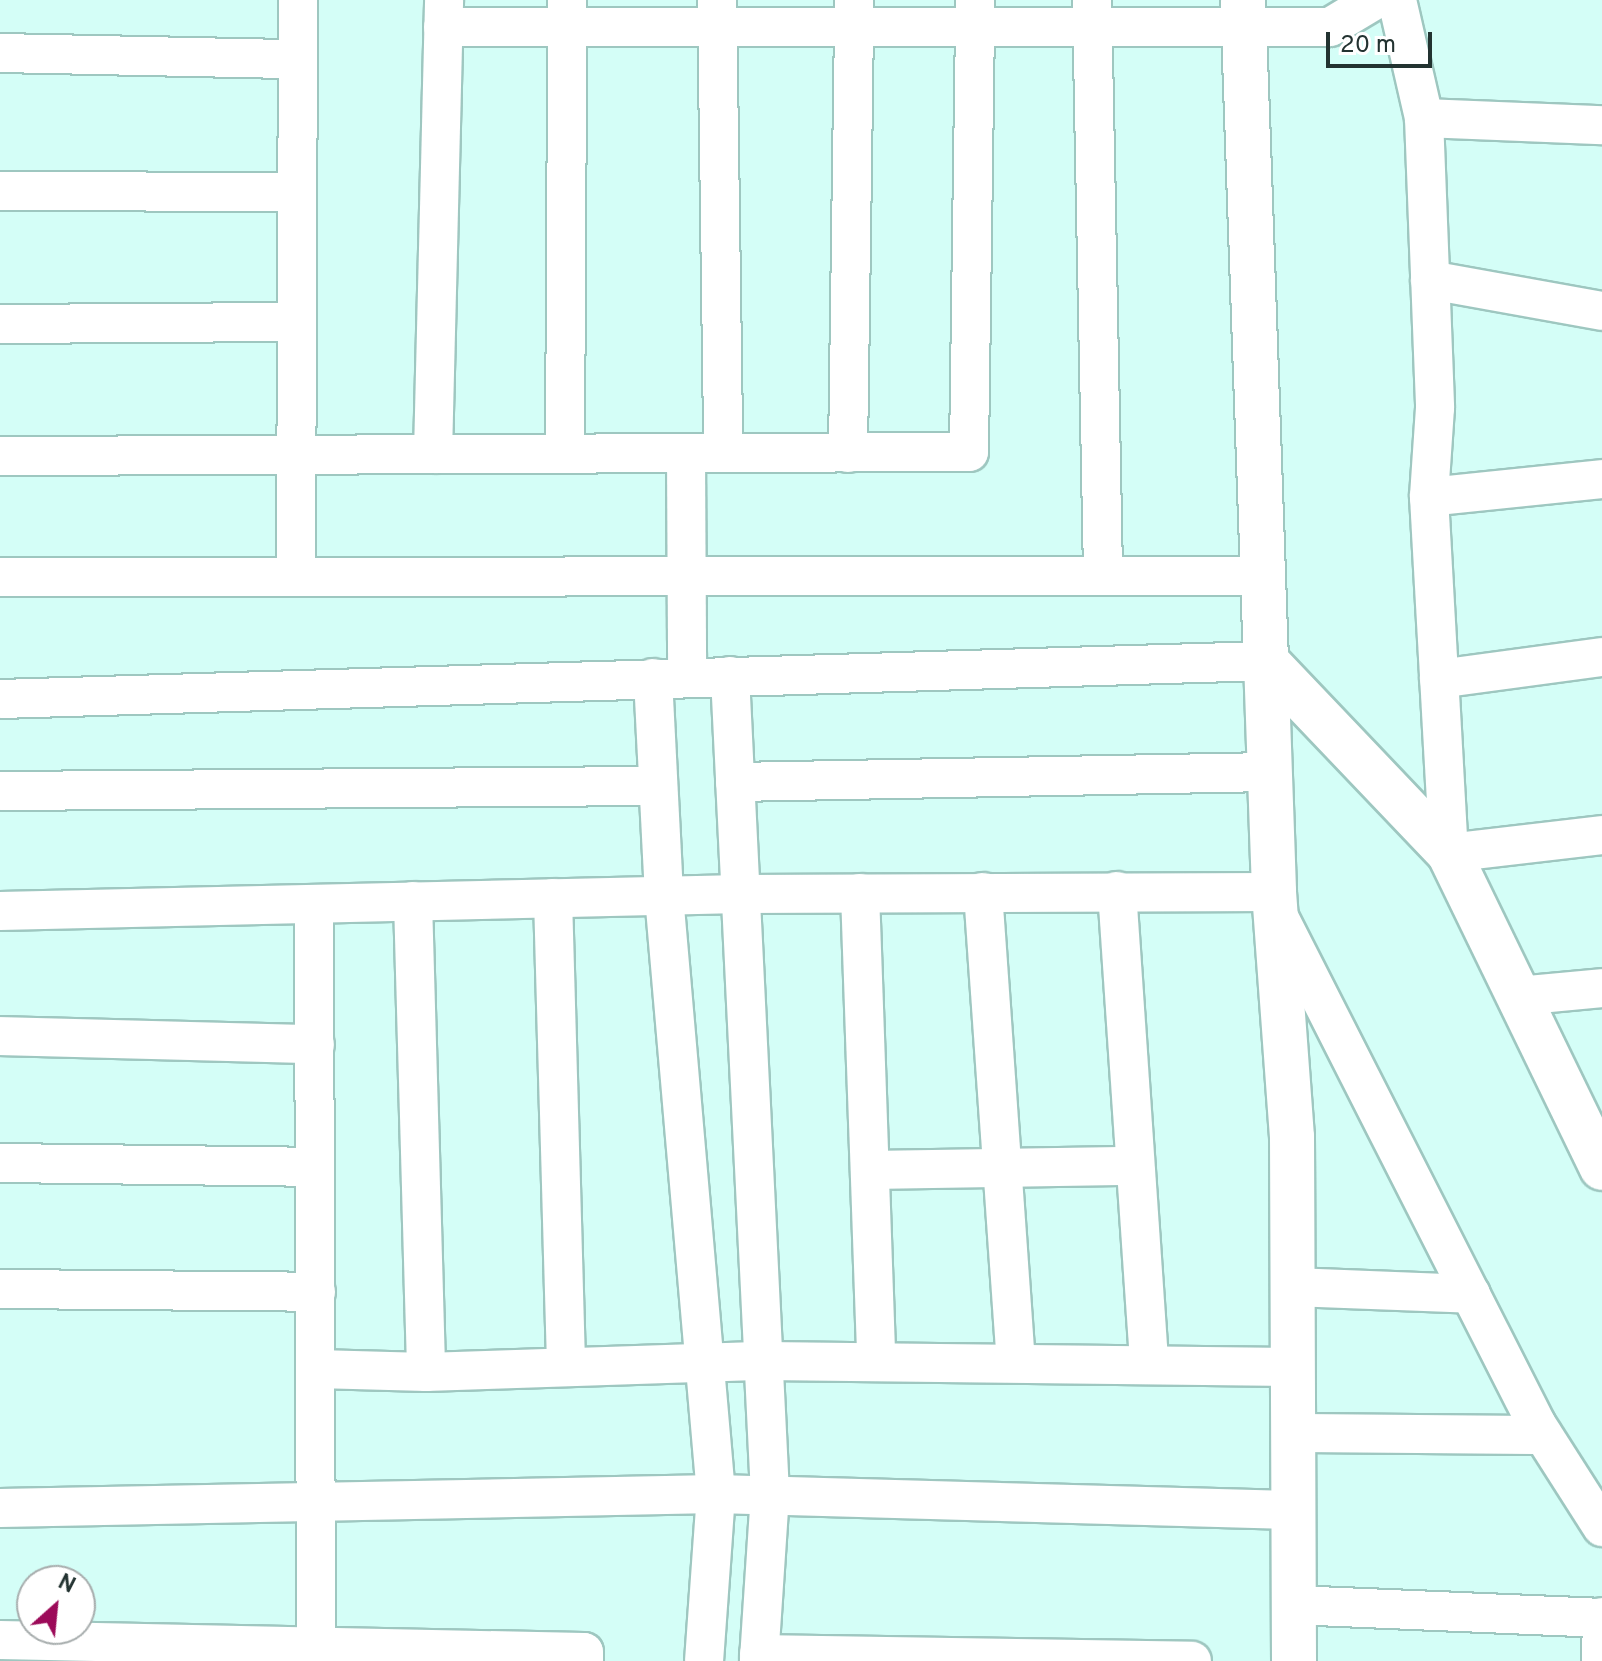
<!DOCTYPE html>
<style>
body{margin:0}
#map{position:relative;width:1602px;height:1661px;overflow:hidden;background:#d4fef7;font-family:Overpass,sans-serif}
div>[style]{position:absolute}
[style*='--x']{left:calc(var(--x)*1px);top:calc(var(--y)*1px);width:calc(var(--w)*1px);rotate:calc(var(--a)*1deg)}
.roads{filter:drop-shadow(2px 0 #9ec7c0) drop-shadow(-2px 0 #9ec7c0) drop-shadow(0 2px #9ec7c0) drop-shadow(0 -2px #9ec7c0)}
.street>*{height:38px;margin:-19px;padding:0 19px;transform-origin:19px;border-radius:19px;background:#fff}
.secondary>*{height:44px;margin:-22px;padding:0 22px;transform-origin:22px;border-radius:22px;background:#fff}
span{translate:-50% -50%;white-space:nowrap;text-align:center;line-height:1.15;-webkit-text-stroke:7px #fff;paint-order:stroke}
.north{position:absolute;left:16px;top:1565px;width:80px;height:80px;box-sizing:border-box;background:#fff;border:2px solid #a7adad;border-radius:50%;rotate:27deg;font-size:22px;font-weight:700;line-height:32px;text-align:center;color:#233331}
.north::after{content:'';display:block;margin:auto;width:28px;height:36px;background:#9c0a59;clip-path:polygon(50% 0,100% 100%,50% 72%,0 100%)}
.scale{position:absolute;left:1326px;top:32px;width:106px;height:36px;box-sizing:border-box;border:4px solid #233331;border-top:0;padding-left:10px;font-size:24px;line-height:28px;white-space:nowrap;color:#233331;-webkit-text-stroke:6px #fff;paint-order:stroke}
</style>
<div id="map">
<div class="roads">
<div class="street">
<div style="--x:717;--y:0;--w:453;--a:89.2"></div>
<div style="--x:1092;--y:0;--w:573;--a:88.9"></div>
<div style="--x:1397;--y:0;--w:121;--a:77.1"></div>
<div style="--x:1424;--y:118;--w:290;--a:87.8"></div>
<div style="--x:1435;--y:408;--w:89;--a:93.9"></div>
<div style="--x:1429;--y:497;--w:357;--a:86.8"></div>
<div style="--x:1449;--y:853;--w:154;--a:-6.7"></div>
<div style="--x:443;--y:27;--w:887;--a:0"></div>
<div style="--x:1330;--y:27;--w:52;--a:-31"></div>
<div style="--x:0;--y:53;--w:297;--a:1.2"></div>
<div style="--x:1424;--y:118;--w:178;--a:2.3"></div>
<div style="--x:0;--y:191;--w:297;--a:0.2"></div>
<div style="--x:1430;--y:280;--w:175;--a:10.2"></div>
<div style="--x:0;--y:324;--w:297;--a:-0.4"></div>
<div style="--x:565;--y:453;--w:453;--a:-89.7"></div>
<div style="--x:848;--y:453;--w:453;--a:-89.2"></div>
<div style="--x:433;--y:454;--w:454;--a:-88.6"></div>
<div style="--x:686;--y:454;--w:223;--a:89.7"></div>
<div style="--x:0;--y:456;--w:969;--a:-0.24"></div>
<div style="--x:969;--y:452;--w:452;--a:-89.2"></div>
<div style="--x:1429;--y:497;--w:174;--a:-5.9"></div>
<div style="--x:296;--y:576;--w:576;--a:-89.8"></div>
<div style="--x:0;--y:577;--w:1263;--a:-0.05"></div>
<div style="--x:730;--y:676;--w:819;--a:87.2"></div>
<div style="--x:770;--y:1494;--w:167;--a:93.8"></div>
<div style="--x:653;--y:678;--w:218;--a:87.1"></div>
<div style="--x:664;--y:896;--w:600;--a:85.03"></div>
<div style="--x:716;--y:1494;--w:167;--a:94.1"></div>
<div style="--x:1439;--y:679;--w:164;--a:-7.7"></div>
<div style="--x:0;--y:699;--w:1267;--a:-1.72"></div>
<div style="--x:735;--y:782;--w:535;--a:-1.07"></div>
<div style="--x:0;--y:791;--w:658;--a:-0.44"></div>
<div style="--x:1117;--y:891;--w:474;--a:86.1"></div>
<div style="--x:983;--y:892;--w:472;--a:86"></div>
<div style="--x:860;--y:893;--w:469;--a:88"></div>
<div style="--x:553;--y:898;--w:469;--a:88.4"></div>
<div style="--x:413;--y:901;--w:471;--a:88.4"></div>
<div style="--x:314;--y:904;--w:757;--a:89.85"></div>
<div style="--x:0;--y:911;--w:741;--a:-1.31"></div>
<div style="--x:741;--y:894;--w:533;--a:-0.21"></div>
<div style="--x:1278;--y:915;--w:572;--a:63.08"></div>
<div style="--x:1537;--y:1425;--w:121;--a:57.5"></div>
<div style="--x:1518;--y:996;--w:84;--a:-5.4"></div>
<div style="--x:0;--y:1036;--w:315;--a:1.5"></div>
<div style="--x:0;--y:1163;--w:315;--a:0.7"></div>
<div style="--x:873;--y:1170;--w:260;--a:-0.9"></div>
<div style="--x:1292;--y:1287;--w:179;--a:2.2"></div>
<div style="--x:0;--y:1289;--w:316;--a:0.5"></div>
<div style="--x:317;--y:1369;--w:109;--a:1.6"></div>
<div style="--x:426;--y:1372;--w:338;--a:-1.9"></div>
<div style="--x:764;--y:1361;--w:528;--a:0.65"></div>
<div style="--x:1292;--y:1433;--w:251;--a:0.5"></div>
<div style="--x:0;--y:1508;--w:716;--a:-1.12"></div>
<div style="--x:716;--y:1494;--w:575;--a:1.59"></div>
<div style="--x:1293;--y:1605;--w:308;--a:2.4"></div>
<div style="--x:0;--y:1640;--w:584;--a:1.18"></div>
<div style="--x:584;--y:1652;--w:9;--a:90"></div>
<div style="--x:759;--y:1654;--w:433;--a:0.9"></div>
<div style="--x:1601;--y:1661;--w:44;--a:-88.7"></div>
</div>
<div class="secondary">
<div style="--x:1243;--y:0;--w:661;--a:88.01"></div>
<div style="--x:1266;--y:661;--w:265;--a:46.4"></div>
<div style="--x:1449;--y:853;--w:350;--a:64.1"></div>
<div style="--x:1266;--y:661;--w:231;--a:88"></div>
<div style="--x:1274;--y:892;--w:246;--a:85.8"></div>
<div style="--x:1292;--y:1137;--w:524;--a:89.78"></div>
</div>
</div>
<div class="north">N</div>
<div class="scale">20 m</div>
</div>
